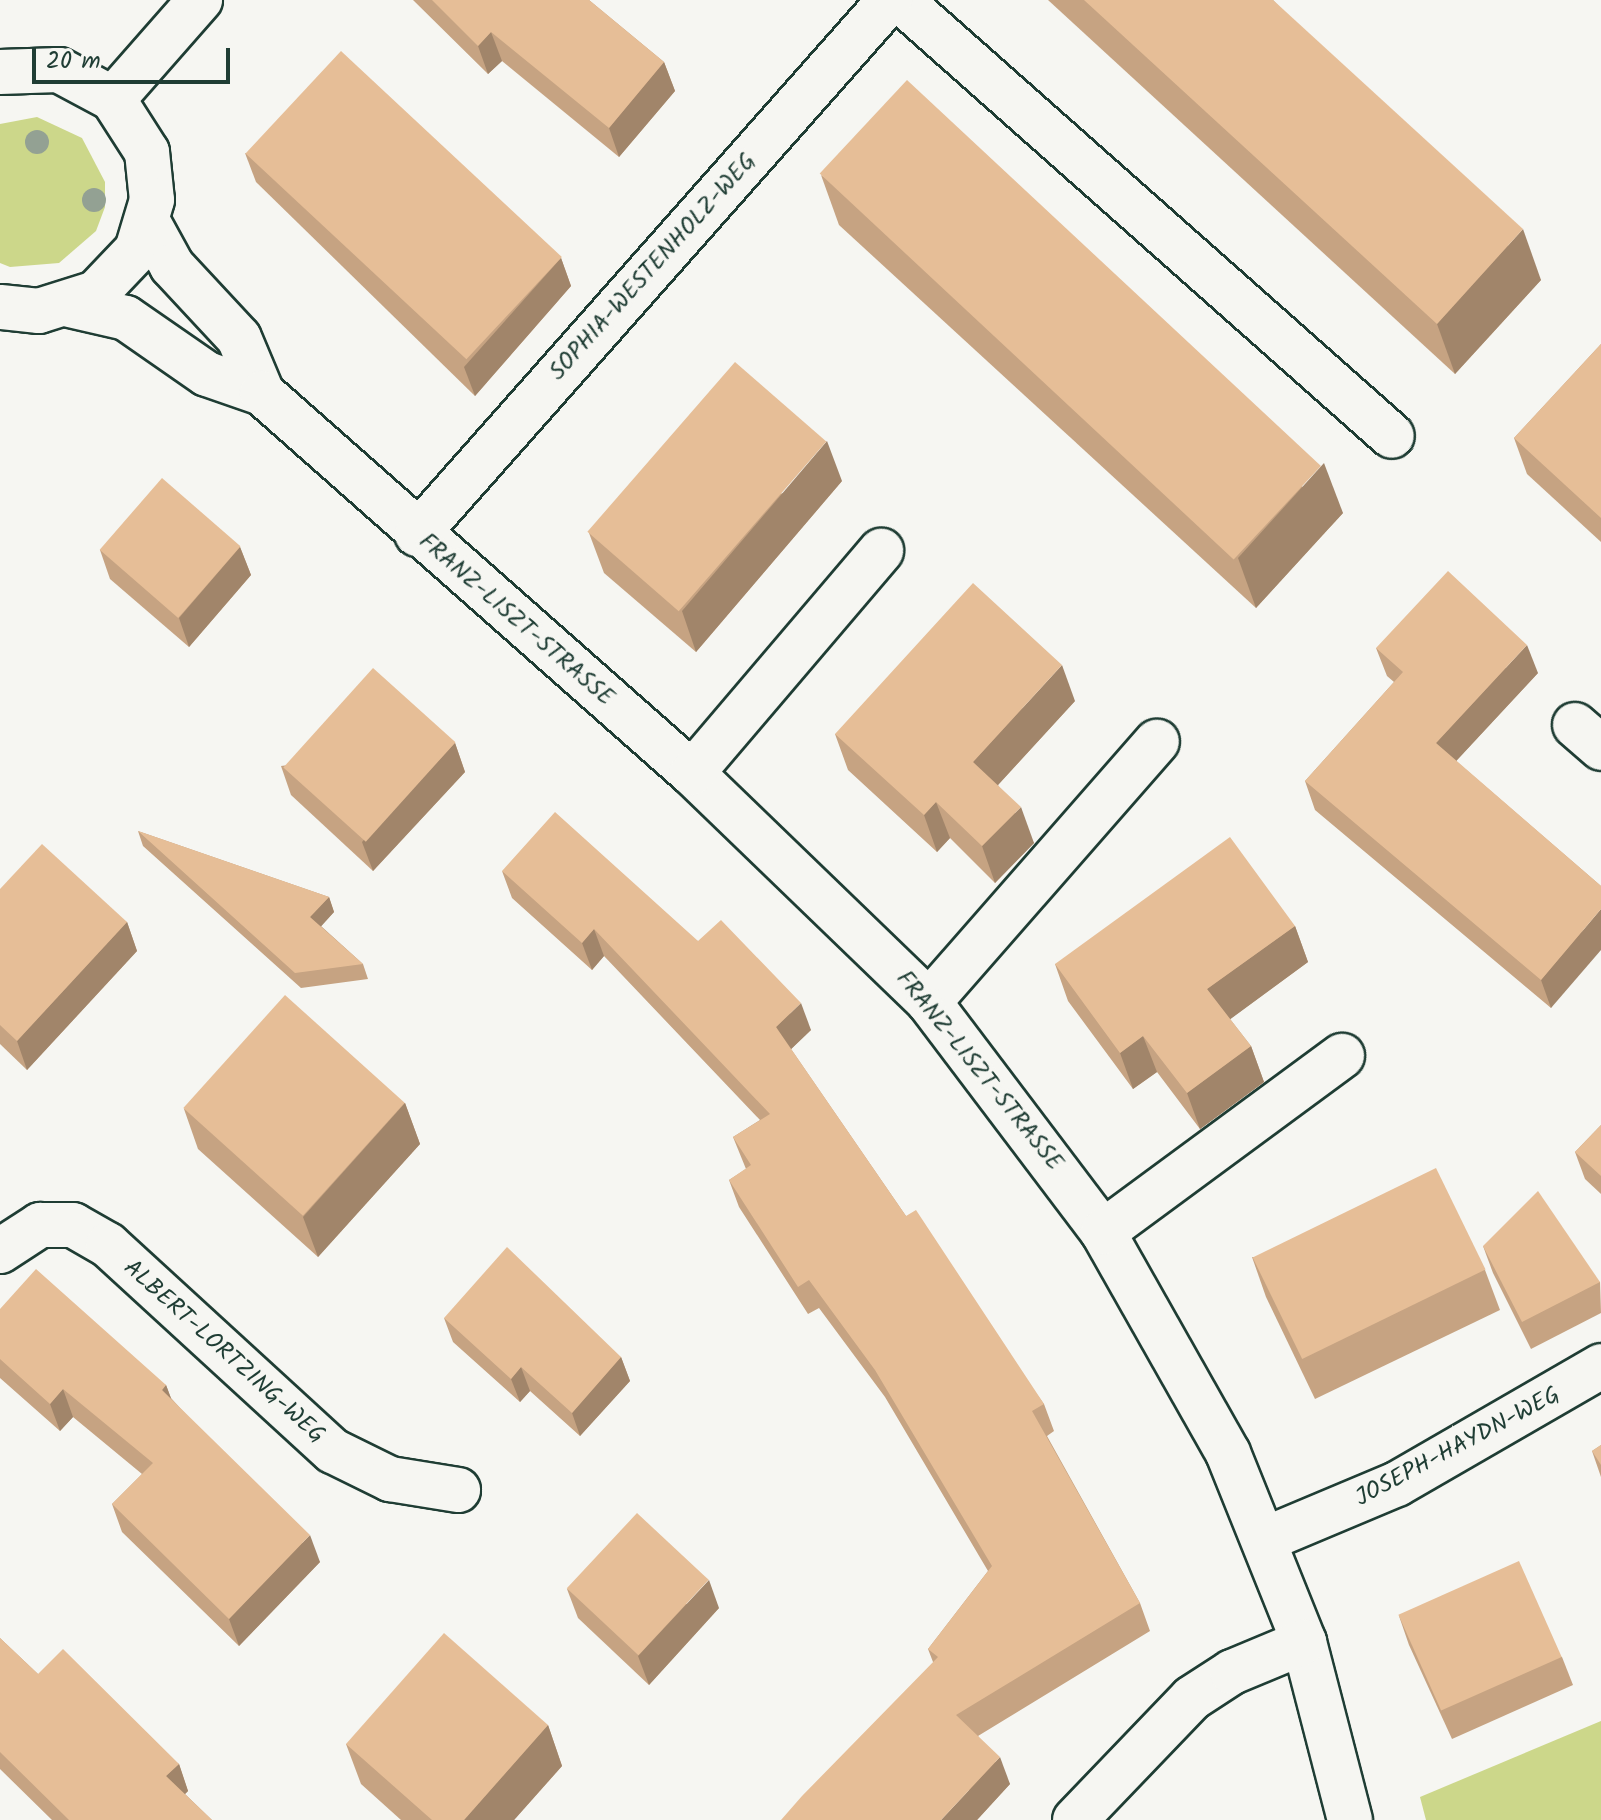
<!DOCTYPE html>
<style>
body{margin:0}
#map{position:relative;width:1601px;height:1820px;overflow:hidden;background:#f6f6f2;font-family:Kalam,sans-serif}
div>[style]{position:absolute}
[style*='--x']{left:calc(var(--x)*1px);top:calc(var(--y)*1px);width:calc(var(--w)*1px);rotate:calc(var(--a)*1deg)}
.green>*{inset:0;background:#ccd78a}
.roads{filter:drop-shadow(2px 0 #1f3d34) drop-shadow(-2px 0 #1f3d34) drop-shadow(0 2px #1f3d34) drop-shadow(0 -2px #1f3d34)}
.minor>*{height:44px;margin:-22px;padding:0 22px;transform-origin:22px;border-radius:22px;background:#f6f6f2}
.trees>*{width:24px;height:24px;margin:-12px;border-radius:50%;background:#93a193}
.wall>*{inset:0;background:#c6a382}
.shaded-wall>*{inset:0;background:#a1856a}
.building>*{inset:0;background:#e6be97;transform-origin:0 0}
span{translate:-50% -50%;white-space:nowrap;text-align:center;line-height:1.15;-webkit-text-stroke:8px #f6f6f2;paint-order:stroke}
.street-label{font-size:24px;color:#1f3d34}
.scale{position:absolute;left:32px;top:48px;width:198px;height:36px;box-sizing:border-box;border:4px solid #1f3d34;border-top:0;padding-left:10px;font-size:24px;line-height:28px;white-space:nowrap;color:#1f3d34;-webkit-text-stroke:6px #f6f6f2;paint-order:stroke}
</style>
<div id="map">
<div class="green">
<div style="clip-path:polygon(37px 117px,82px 138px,105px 182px,105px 207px,96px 231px,59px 263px,10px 267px,0 263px,0 124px)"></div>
<div style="clip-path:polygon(1601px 1721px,1601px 1820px,1426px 1820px,1420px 1797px)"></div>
</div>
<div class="roads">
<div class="minor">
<div style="--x:900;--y:0;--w:657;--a:41.55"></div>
<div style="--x:0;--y:72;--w:59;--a:-1.9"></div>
<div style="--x:59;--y:70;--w:61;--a:28.2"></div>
<div style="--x:113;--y:99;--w:63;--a:57.3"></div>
<div style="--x:147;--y:152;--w:48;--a:84.1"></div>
<div style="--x:152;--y:200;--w:52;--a:106.7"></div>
<div style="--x:137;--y:250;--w:59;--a:133.6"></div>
<div style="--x:96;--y:293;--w:60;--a:162.5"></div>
<div style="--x:39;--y:311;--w:39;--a:-174"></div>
<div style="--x:113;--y:99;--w:132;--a:-48.7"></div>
<div style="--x:148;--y:222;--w:50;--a:61.4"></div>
<div style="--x:172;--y:266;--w:98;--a:47.1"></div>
<div style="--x:239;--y:338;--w:60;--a:67.3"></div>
<div style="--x:70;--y:305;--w:57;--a:13.1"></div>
<div style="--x:126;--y:318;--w:98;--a:34.7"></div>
<div style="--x:207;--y:374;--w:58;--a:19.1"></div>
<div style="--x:262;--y:393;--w:574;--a:41.47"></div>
<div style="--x:692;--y:773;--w:330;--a:44"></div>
<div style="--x:929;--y:1002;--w:288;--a:52.9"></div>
<div style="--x:1103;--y:1232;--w:254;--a:60.5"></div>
<div style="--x:1228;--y:1453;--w:204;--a:68.1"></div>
<div style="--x:1304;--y:1642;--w:184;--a:75.5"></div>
<div style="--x:417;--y:534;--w:713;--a:-48.47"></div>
<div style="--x:1575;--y:725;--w:35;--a:41"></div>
<div style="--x:692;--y:773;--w:292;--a:-49.6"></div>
<div style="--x:929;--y:1002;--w:346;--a:-48.8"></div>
<div style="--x:1103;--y:1232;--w:297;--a:-36.4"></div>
<div style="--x:0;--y:1251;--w:48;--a:-33"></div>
<div style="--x:40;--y:1225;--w:33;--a:0"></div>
<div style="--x:73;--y:1225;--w:40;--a:29.7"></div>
<div style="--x:108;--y:1245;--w:305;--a:42.5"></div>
<div style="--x:333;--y:1451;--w:64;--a:26.2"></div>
<div style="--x:390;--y:1479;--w:69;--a:9.2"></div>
<div style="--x:1266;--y:1539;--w:142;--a:-22.8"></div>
<div style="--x:1397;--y:1484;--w:236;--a:-30"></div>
<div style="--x:1075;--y:1820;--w:169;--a:-46.2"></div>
<div style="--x:1192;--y:1698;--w:48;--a:-33"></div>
<div style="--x:1232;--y:1672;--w:78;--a:-22.6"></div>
</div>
</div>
<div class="trees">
<div style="left:37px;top:142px"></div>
<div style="left:94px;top:200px"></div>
</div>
<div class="wall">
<div style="clip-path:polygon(413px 0,589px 0,664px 62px,675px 91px,619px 157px,502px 61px,488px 74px)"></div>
<div style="clip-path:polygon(1048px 0,1273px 0,1541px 280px,1455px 374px)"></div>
<div style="clip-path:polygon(245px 153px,561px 258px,571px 286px,475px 396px,256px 182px)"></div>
<div style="clip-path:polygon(821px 175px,1343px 513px,1256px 608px,839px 225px)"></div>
<div style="clip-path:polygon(1601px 344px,1601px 542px,1527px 474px,1514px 438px)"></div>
<div style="clip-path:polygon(842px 481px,696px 652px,604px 573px,589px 533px)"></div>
<div style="clip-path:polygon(240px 547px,251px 575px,189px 647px,110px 579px,100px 550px)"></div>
<div style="clip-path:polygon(1376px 648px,1538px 673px,1456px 761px,1601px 886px,1551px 1008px,1315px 810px,1305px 781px,1394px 682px,1387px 676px)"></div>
<div style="clip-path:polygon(1075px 701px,998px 785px,1034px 843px,995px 883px,950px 838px,937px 852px,848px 770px,835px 734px)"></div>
<div style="clip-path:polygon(455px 743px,465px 772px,373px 871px,291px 795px,281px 766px)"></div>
<div style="clip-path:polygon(138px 831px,329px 897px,334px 912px,321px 926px,363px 964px,368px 979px,301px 988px,143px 846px)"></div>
<div style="clip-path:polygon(502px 871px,698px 941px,811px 1030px,791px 1049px,906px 1216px,1044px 1404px,1054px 1431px,1047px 1436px,1140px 1603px,1150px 1631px,978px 1736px,1010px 1784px,977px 1820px,933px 1662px,928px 1649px,988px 1571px,885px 1397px,819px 1308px,808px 1314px,739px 1207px,729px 1180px,746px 1169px,733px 1137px,760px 1120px,604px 956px,592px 970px,512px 898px)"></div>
<div style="clip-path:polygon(0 889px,127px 922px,137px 951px,27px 1070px,0 1044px)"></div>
<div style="clip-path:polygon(1295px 926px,1308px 962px,1230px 1019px,1251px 1046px,1264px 1082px,1200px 1129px,1157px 1072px,1133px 1089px,1068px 1001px,1055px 964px)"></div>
<div style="clip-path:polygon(405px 1103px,420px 1144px,318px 1257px,198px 1149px,184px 1109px)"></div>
<div style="clip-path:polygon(1601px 1125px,1601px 1194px,1585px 1179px,1575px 1152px)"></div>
<div style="clip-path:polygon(1483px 1246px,1600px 1282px,1601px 1313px,1531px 1349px,1493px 1273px)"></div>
<div style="clip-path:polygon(1252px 1257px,1485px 1270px,1500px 1310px,1315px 1399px,1266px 1297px)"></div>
<div style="clip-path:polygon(0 1309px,166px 1385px,171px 1398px,320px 1562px,239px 1646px,122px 1532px,112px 1504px,142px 1474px,73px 1417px,60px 1431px,0 1378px)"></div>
<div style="clip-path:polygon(444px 1318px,621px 1357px,630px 1381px,580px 1436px,530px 1391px,520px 1402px,453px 1342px)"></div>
<div style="clip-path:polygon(1601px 1445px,1601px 1477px,1592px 1451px)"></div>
<div style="clip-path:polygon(567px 1589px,719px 1608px,649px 1685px,578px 1618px)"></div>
<div style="clip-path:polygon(1399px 1616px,1562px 1657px,1573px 1685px,1452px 1739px,1409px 1645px)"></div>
<div style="clip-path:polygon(0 1638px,38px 1674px,179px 1764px,188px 1791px,185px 1794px,212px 1820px,52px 1820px,0 1769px)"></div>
<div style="clip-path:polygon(548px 1725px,562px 1766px,514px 1820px,401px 1820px,361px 1784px,346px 1744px)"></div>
</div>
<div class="shaded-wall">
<div style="clip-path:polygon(491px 32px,502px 61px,488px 74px,478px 46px)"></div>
<div style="clip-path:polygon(664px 62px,675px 91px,619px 157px,609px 128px)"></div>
<div style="clip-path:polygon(1523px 229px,1541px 280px,1455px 374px,1437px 324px)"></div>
<div style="clip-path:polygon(561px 258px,571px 286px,475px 396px,464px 367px)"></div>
<div style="clip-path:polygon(827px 441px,842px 481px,696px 652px,682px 611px)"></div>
<div style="clip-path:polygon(1324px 463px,1343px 513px,1256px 608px,1238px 558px)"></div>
<div style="clip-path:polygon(240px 547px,251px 575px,189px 647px,179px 618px)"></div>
<div style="clip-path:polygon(1527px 645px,1538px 673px,1446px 772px,1436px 743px)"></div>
<div style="clip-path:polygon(1062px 665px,1075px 701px,986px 798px,973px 762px)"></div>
<div style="clip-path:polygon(455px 743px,465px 772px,373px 871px,362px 842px)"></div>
<div style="clip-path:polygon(936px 802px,950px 838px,937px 852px,924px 815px)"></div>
<div style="clip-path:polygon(1021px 807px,1034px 843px,995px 883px,982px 846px)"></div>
<div style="clip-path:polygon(329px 897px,334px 912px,316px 932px,310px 917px)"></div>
<div style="clip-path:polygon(1601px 909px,1601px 950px,1551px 1008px,1541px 980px)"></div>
<div style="clip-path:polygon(127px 922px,137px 951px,27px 1070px,17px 1041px)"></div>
<div style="clip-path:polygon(1295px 926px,1308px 962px,1221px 1026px,1207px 989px)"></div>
<div style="clip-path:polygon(594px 929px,604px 956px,592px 970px,582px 943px)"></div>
<div style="clip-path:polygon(801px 1003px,811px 1030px,786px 1054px,776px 1027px)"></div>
<div style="clip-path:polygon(1143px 1036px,1157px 1072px,1133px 1089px,1120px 1053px)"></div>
<div style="clip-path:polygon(1251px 1046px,1264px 1082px,1200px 1129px,1187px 1093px)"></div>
<div style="clip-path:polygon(405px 1103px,420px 1144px,318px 1257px,303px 1217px)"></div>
<div style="clip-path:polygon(621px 1357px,630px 1381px,580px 1436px,572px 1413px)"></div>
<div style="clip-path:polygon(521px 1367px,530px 1391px,520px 1402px,511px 1379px)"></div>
<div style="clip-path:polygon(166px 1385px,176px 1412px,162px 1390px)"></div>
<div style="clip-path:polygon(63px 1389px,73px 1417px,60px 1431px,50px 1404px)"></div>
<div style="clip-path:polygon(310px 1535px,320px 1562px,239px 1646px,229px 1619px)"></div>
<div style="clip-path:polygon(709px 1580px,719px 1608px,649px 1685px,638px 1656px)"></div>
<div style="clip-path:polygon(548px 1725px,562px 1766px,514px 1820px,464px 1820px)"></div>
<div style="clip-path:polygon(1000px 1757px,1010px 1784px,977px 1820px,941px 1820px)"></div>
<div style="clip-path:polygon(179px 1764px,188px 1791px,176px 1803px,166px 1776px)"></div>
</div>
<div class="building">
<div style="clip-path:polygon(432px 0,589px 0,664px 62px,609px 128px,491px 32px,478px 46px)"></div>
<div style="clip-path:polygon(1084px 0,1273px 0,1523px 229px,1437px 324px)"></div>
<div style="left:341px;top:51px;width:302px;height:140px;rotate:43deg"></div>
<div style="left:907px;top:80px;width:566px;height:128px;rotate:43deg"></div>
<div style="clip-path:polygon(1601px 344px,1601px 518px,1514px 438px)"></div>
<div style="left:735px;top:362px;width:121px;height:225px;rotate:41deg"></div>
<div style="left:162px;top:478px;width:104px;height:95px;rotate:41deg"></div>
<div style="clip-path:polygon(1448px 571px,1527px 645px,1436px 743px,1601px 886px,1601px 909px,1541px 980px,1305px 781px,1403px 672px,1376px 648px)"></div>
<div style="clip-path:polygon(973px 583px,1062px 665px,973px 762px,1021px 807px,982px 846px,936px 802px,924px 815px,835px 734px)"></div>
<div style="left:373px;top:668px;width:111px;height:134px;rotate:42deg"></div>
<div style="clip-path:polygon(555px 812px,698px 941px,721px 920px,801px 1003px,776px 1027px,906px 1216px,916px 1210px,1044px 1404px,1032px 1411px,1140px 1603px,956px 1715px,1000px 1757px,941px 1820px,781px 1820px,802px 1796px,938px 1657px,928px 1649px,992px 1566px,875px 1370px,809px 1280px,798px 1287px,729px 1180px,751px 1165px,733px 1137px,770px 1114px,594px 929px,582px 943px,502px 871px)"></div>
<div style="clip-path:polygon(138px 831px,329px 897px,310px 917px,363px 964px,295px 973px)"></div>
<div style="clip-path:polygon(1230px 837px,1295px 926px,1207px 989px,1251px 1046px,1187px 1093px,1143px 1036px,1120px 1053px,1055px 964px)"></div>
<div style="clip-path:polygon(42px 844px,127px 922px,17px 1041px,0 1025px,0 889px)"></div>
<div style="left:285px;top:995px;width:161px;height:152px;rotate:42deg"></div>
<div style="clip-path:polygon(1601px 1125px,1601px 1176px,1575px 1152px)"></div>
<div style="left:1436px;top:1168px;width:113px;height:204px;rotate:64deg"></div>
<div style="clip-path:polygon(1538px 1191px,1600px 1282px,1522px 1322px,1483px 1246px)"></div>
<div style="clip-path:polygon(507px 1247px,621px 1357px,572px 1413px,521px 1367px,511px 1379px,444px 1318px)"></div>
<div style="clip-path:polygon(36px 1269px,166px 1385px,162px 1390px,310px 1535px,229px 1619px,112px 1504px,153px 1463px,63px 1389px,50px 1404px,0 1359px,0 1309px)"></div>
<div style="clip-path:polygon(1601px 1445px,1601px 1465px,1592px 1451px)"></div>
<div style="left:637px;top:1513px;width:98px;height:103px;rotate:43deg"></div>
<div style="left:1519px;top:1561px;width:105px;height:132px;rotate:66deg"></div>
<div style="clip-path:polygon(444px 1633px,548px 1725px,464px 1820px,432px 1820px,346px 1744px)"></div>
<div style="clip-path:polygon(0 1638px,38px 1674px,63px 1649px,179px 1764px,166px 1776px,212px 1820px,69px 1820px,0 1752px)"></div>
</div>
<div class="street-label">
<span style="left:653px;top:267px;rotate:-48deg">SOPHIA-WESTENHOLZ-WEG</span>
<span style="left:516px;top:620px;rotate:41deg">FRANZ-LISZT-STRASSE</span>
<span style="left:979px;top:1071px;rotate:51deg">FRANZ-LISZT-STRASSE</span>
<span style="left:224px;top:1352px;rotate:42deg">ALBERT-LORTZING-WEG</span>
<span style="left:1458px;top:1447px;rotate:-28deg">JOSEPH-HAYDN-WEG</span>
</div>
<div class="scale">20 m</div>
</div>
